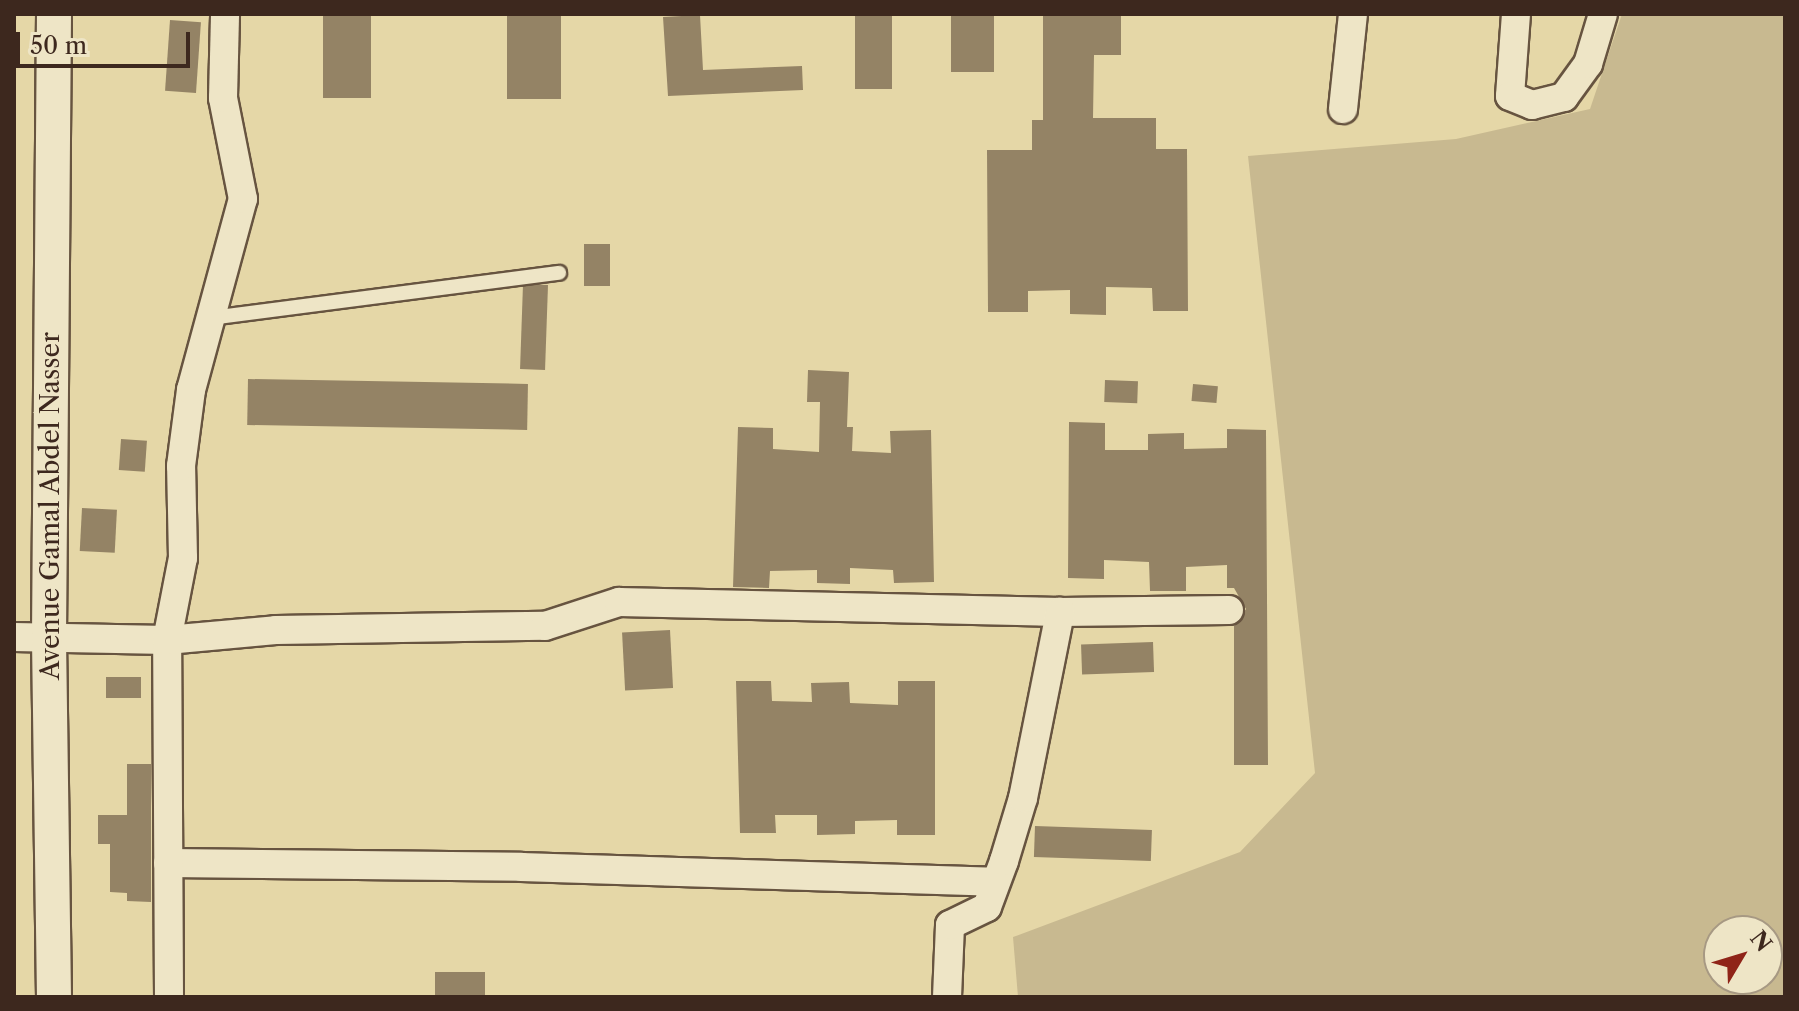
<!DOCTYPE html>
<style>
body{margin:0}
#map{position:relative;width:1799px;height:1011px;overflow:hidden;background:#e5d7a7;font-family:"Libre Caslon Text",serif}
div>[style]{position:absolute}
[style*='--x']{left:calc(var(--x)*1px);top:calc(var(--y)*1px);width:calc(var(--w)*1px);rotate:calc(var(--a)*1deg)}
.green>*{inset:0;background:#c8b990}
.building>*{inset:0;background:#948365;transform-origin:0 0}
.roads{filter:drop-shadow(2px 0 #675440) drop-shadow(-2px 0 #675440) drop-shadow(0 2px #675440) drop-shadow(0 -2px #675440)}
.service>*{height:14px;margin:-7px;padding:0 7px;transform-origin:7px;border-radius:7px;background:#eee5c6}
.minor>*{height:28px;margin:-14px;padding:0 14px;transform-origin:14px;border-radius:14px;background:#eee5c6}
.tertiary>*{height:34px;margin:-17px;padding:0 17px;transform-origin:17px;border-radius:17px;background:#eee5c6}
span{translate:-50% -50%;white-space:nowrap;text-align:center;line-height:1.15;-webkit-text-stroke:6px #eee5c6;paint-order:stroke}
.street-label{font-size:26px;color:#3d281e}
.frame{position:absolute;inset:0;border:16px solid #3d281e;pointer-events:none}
.north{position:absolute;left:1703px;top:915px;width:80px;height:80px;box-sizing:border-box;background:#eee5c6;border:2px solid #a79983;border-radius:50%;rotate:52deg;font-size:22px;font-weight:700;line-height:32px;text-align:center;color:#3d281e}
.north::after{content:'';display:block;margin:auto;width:28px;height:36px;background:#8f2418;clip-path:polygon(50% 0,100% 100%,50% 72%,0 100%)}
.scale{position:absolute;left:16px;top:32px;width:174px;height:36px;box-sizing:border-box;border:4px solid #3d281e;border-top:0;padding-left:10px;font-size:24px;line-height:28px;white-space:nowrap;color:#3d281e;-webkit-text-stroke:6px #eee5c6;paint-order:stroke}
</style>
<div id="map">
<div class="green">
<div style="clip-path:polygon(evenodd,1622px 14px,1785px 14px,1785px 997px,1018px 997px,1013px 937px,1240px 852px,1315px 773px,1248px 156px,1456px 139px,1590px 109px,1622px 14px,1719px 931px,1767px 931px,1767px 979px,1719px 979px,1719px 931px)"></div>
</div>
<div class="building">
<div style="left:323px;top:14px;width:48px;height:84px"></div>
<div style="left:507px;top:14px;width:54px;height:85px"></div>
<div style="left:855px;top:14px;width:37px;height:75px"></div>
<div style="left:951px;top:14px;width:43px;height:58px"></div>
<div style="clip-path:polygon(1043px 14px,1121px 14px,1121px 55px,1094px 55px,1093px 118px,1156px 118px,1156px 149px,1187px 149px,1188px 311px,1153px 311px,1152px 288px,1106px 287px,1106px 315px,1070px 314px,1070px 290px,1028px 291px,1028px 312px,988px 312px,987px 150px,1032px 150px,1032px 120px,1043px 120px)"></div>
<div style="clip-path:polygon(700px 15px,703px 70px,802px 66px,803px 90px,668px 96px,663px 17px)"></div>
<div style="left:170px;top:20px;width:31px;height:71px;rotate:4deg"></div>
<div style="left:584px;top:244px;width:26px;height:42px"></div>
<div style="left:548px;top:285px;width:85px;height:25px;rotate:92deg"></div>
<div style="clip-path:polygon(808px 370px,849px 372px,847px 427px,853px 427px,852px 451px,891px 453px,890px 431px,931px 430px,934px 582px,894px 583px,893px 570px,850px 568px,850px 584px,817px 583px,817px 570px,770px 571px,769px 588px,733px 587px,738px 427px,773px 428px,773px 449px,819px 452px,820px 402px,807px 402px)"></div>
<div style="left:248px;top:379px;width:280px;height:46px;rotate:1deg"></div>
<div style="left:1105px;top:380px;width:33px;height:22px;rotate:2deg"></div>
<div style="left:1193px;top:384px;width:25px;height:17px;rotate:5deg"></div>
<div style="clip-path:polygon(1069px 422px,1105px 423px,1105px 450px,1148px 450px,1148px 434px,1184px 433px,1184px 449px,1227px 448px,1227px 429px,1266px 430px,1268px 765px,1234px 765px,1234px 626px,1246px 609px,1234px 588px,1227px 588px,1227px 565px,1186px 567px,1186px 591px,1150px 591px,1149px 562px,1104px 560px,1104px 579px,1068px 578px)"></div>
<div style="left:121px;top:439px;width:26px;height:31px;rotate:4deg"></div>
<div style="left:82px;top:508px;width:35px;height:43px;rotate:3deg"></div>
<div style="left:670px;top:630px;width:58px;height:48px;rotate:87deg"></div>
<div style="left:1153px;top:642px;width:30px;height:72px;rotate:88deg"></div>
<div style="left:106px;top:677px;width:35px;height:21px"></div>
<div style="clip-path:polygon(736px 681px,771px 681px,772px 701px,812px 702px,811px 683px,849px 682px,850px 703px,898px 705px,898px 681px,935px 681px,935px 835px,897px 835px,897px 820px,855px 821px,855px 834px,817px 835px,817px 815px,775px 815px,776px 833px,740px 833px)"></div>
<div style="clip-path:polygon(127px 764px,151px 764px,151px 902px,127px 901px,127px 893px,110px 892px,110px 844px,98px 844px,98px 815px,127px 815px)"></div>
<div style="left:1035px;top:826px;width:117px;height:31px;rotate:2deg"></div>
<div style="left:435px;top:972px;width:50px;height:25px"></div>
</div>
<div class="roads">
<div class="service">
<div style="--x:211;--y:318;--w:351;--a:-7.4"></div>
</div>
<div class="minor">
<div style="--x:1516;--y:14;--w:82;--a:94.2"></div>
<div style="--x:1510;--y:96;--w:24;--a:22"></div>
<div style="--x:1532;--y:105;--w:33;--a:-14"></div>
<div style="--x:1564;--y:97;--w:41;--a:-54"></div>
<div style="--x:1588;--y:64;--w:52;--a:-73.3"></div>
<div style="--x:1343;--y:109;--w:96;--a:-84"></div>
<div style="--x:14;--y:637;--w:153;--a:1.1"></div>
<div style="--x:167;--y:640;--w:109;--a:-5.2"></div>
<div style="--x:276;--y:630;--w:269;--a:-0.9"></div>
<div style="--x:545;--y:626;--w:78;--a:-18"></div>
<div style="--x:619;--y:602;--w:441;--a:1.3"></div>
<div style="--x:1060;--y:612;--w:169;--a:-0.7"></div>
<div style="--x:168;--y:863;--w:353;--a:0.6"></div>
<div style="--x:521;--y:867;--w:473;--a:1.8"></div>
<div style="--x:169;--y:997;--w:357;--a:-90.3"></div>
<div style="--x:167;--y:640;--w:84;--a:-79"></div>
<div style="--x:183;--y:558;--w:92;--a:-91.2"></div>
<div style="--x:181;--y:466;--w:77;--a:-82.5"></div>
<div style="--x:191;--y:390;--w:198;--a:-74.8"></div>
<div style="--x:243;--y:199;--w:103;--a:-101.2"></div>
<div style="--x:223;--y:98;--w:84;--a:-88.6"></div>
<div style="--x:947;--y:997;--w:72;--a:-87.6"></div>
<div style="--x:950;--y:925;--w:41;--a:-25.9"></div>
<div style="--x:987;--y:907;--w:49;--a:-69.7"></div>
<div style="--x:1004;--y:861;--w:66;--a:-73.2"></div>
<div style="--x:1023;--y:798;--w:190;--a:-78.7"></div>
</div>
<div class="tertiary">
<div style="--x:54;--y:997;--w:360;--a:-90.8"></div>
<div style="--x:49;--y:637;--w:623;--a:-89.54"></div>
</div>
</div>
<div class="street-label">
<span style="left:51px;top:506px;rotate:-90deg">Avenue Gamal Abdel Nasser</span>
</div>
<div class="frame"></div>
<div class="north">N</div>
<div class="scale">50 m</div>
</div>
